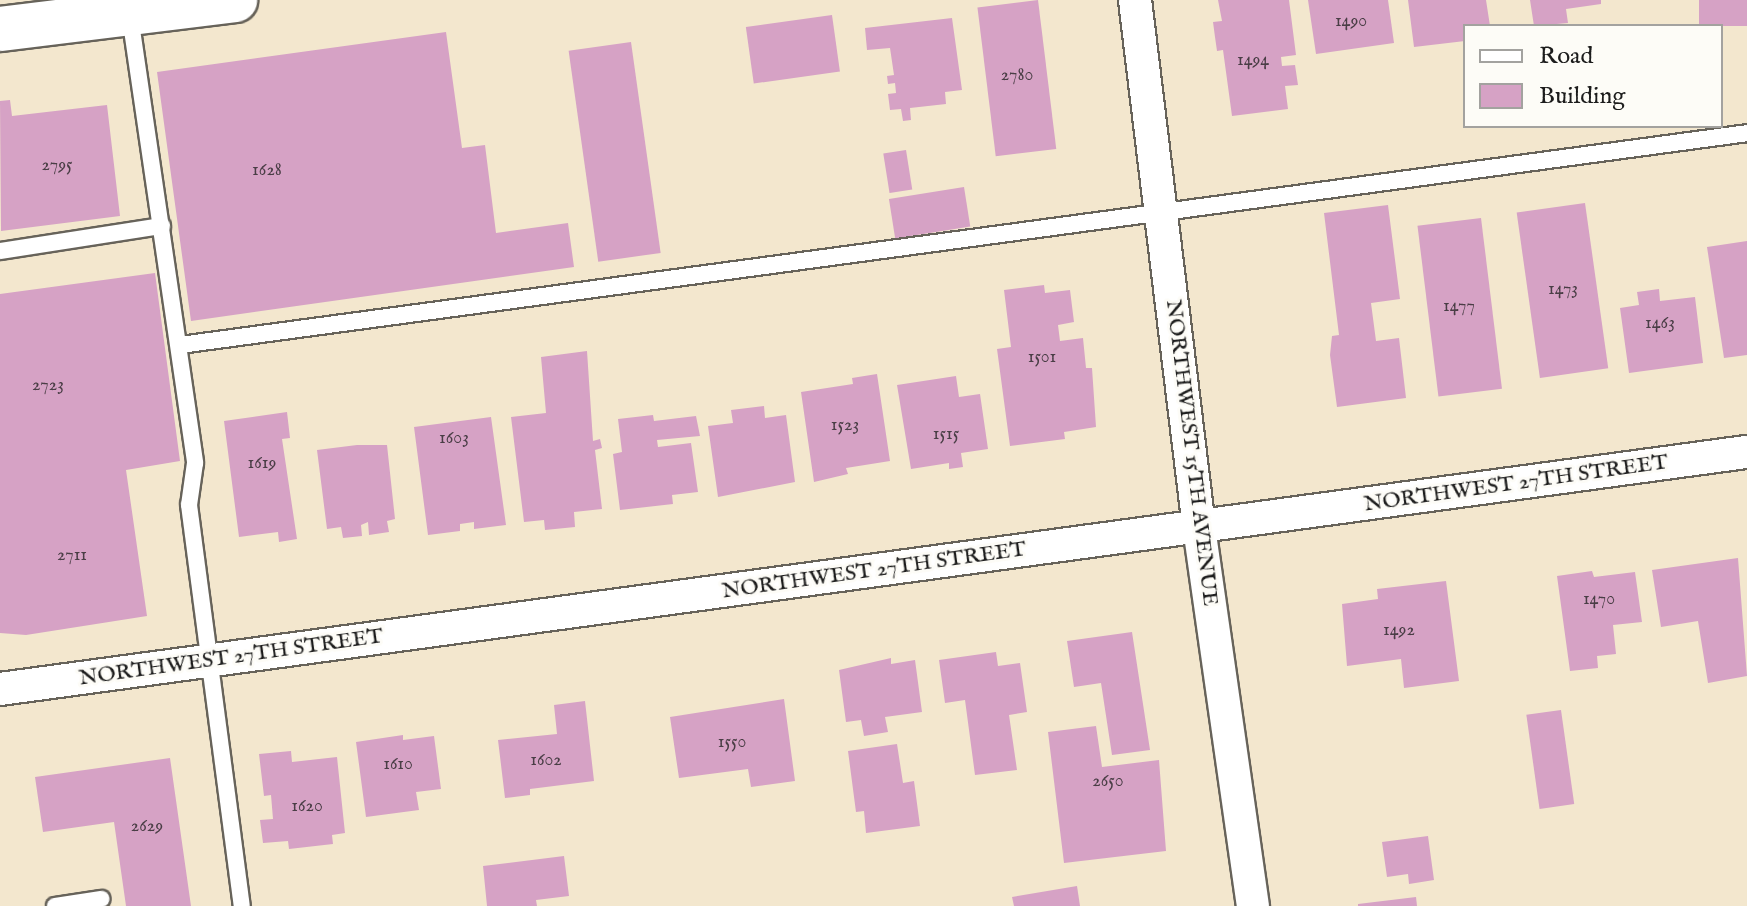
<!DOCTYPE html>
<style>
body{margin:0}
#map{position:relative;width:1747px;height:906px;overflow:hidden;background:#f3e7ce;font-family:"IM FELL English",serif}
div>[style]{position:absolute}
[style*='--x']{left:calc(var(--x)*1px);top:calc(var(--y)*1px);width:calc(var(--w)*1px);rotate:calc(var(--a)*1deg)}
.building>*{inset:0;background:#d6a2c5;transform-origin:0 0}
.roads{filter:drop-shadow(2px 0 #67635a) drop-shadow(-2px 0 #67635a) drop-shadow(0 2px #67635a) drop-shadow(0 -2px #67635a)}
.lane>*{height:16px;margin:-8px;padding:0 8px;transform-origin:8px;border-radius:8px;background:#fff}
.street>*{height:32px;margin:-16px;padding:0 16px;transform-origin:16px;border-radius:16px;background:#fff}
.secondary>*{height:44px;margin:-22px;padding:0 22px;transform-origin:22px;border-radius:22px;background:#fff}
span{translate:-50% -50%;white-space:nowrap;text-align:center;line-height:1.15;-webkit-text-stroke:6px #fdfcf7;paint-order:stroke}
.number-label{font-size:18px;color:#4a3e46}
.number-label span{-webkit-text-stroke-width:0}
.street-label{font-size:22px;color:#1c1c1c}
.legend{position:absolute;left:1463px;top:24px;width:260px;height:104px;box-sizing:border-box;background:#fdfcf7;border:2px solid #a3a29f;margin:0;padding:10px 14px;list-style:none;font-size:24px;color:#1c1c1c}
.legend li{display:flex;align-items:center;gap:16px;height:40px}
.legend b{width:40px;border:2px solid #a3a29f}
</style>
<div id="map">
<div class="building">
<div style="left:1038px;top:0;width:150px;height:61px;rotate:83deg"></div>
<div style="clip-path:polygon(1218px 0,1289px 0,1296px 55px,1281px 57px,1282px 66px,1295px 65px,1298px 85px,1285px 86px,1288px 109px,1232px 116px,1223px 50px,1217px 51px,1215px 37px,1213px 22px,1222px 21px)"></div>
<div style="clip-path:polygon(1308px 0,1388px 0,1394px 43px,1316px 54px)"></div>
<div style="clip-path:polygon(1408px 0,1486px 0,1490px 26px,1465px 26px,1465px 41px,1414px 47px)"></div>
<div style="clip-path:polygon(1530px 0,1601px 0,1601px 4px,1566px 9px,1568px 23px,1534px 26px)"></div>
<div style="left:1699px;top:0;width:48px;height:26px"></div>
<div style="left:832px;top:15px;width:57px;height:87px;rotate:82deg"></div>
<div style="clip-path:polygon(952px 18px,962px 90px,945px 92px,946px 104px,910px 108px,911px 120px,903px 121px,901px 109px,890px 110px,888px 94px,896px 93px,895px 83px,888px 84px,887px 76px,894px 75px,890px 48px,867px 50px,865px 28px)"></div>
<div style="clip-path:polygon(446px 32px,462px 148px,485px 145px,496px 233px,568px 223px,574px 267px,191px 321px,157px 72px)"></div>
<div style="left:631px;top:42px;width:213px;height:63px;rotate:82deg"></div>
<div style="clip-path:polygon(10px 100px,12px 116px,107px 105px,120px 216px,1px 231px,0 101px)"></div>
<div style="left:906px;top:150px;width:40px;height:23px;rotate:81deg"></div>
<div style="left:964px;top:187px;width:40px;height:76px;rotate:81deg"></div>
<div style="left:1585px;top:203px;width:167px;height:69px;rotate:82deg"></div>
<div style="clip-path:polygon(1388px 205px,1400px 299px,1371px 303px,1376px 341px,1399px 338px,1406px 398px,1337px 407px,1330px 355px,1332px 336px,1339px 335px,1324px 213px)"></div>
<div style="left:1481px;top:218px;width:172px;height:64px;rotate:83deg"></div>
<div style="clip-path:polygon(1747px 241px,1747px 355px,1724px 358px,1707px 247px)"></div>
<div style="clip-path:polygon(155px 273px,180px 461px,126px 470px,147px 616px,26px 635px,0 633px,0 294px)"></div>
<div style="clip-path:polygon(1044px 285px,1045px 293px,1070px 290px,1074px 322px,1058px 325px,1060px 341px,1083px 338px,1086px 368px,1092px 368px,1096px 427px,1064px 432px,1065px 439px,1010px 446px,997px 349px,1011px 347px,1004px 290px)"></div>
<div style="clip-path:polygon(1659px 289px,1660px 301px,1695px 297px,1703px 363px,1629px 373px,1620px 308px,1639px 305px,1637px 292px)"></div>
<div style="clip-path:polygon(587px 351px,593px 441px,600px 439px,602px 448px,595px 450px,602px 509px,574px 512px,575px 527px,545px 530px,544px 520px,524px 522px,511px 417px,546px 413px,541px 357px)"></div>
<div style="clip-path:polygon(877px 374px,890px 461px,846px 468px,848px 474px,814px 482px,801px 392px,853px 384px,852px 378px)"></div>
<div style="clip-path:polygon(956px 376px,959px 397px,980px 394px,988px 449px,961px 453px,963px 467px,949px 469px,949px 463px,911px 469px,897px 385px)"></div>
<div style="clip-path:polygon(764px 406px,765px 418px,786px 415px,795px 482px,718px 497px,708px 426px,733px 423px,731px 410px)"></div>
<div style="clip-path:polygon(287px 412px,290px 438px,282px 439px,297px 539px,279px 542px,278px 532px,239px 537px,224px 421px)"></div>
<div style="clip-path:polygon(653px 415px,654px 421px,696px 416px,700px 436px,657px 440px,658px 447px,691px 443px,698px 492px,672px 495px,673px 504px,620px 510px,613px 454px,622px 452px,618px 419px)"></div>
<div style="clip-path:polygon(491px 417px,506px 525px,474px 529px,474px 522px,460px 524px,460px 531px,428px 535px,414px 427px)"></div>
<div style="clip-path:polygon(357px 445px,387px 445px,395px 519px,387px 521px,389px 532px,369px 535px,368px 522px,361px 525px,362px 536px,343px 538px,341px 527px,327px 529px,317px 450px)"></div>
<div style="clip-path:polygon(1738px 558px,1747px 676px,1708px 683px,1698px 621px,1661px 627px,1652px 570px)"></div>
<div style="clip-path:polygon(1592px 571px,1594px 577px,1635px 572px,1642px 622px,1613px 625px,1616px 654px,1597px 656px,1598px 668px,1570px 671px,1557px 576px)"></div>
<div style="clip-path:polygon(1446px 581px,1459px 681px,1404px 688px,1401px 659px,1347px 666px,1342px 604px,1378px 599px,1377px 589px)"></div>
<div style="clip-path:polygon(1132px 632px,1150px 750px,1112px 755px,1101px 683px,1074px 687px,1067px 641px)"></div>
<div style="clip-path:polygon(996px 652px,998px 666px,1020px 663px,1027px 712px,1009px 715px,1017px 770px,975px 775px,965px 700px,945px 703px,939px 660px)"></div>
<div style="clip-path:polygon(891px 658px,891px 664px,915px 660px,922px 712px,885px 717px,888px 732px,864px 736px,861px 720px,846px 722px,839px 670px)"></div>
<div style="clip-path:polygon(784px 699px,795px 781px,751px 787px,748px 769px,679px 778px,670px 717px)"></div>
<div style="clip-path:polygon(585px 701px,594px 781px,530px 789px,530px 795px,505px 798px,498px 740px,557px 734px,554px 705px)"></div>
<div style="left:1561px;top:710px;width:95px;height:35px;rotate:82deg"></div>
<div style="clip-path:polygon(1096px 726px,1102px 767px,1159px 760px,1166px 851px,1064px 863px,1048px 732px)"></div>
<div style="clip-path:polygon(403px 735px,403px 740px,434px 736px,441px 789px,416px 792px,419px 810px,366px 817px,356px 742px)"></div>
<div style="clip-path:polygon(897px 744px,903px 783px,914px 781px,920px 826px,866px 833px,864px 811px,856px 812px,848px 751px)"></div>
<div style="clip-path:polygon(291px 751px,292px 762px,337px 757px,345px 833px,332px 835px,333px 844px,289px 849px,288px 841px,263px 843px,260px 820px,273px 819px,271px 795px,264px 796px,259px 754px)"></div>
<div style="clip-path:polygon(170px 758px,191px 906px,126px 906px,114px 822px,43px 832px,35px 777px)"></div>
<div style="clip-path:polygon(1428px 836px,1434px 880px,1409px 884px,1408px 874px,1387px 877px,1382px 842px)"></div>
<div style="clip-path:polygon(564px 856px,569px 896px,536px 900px,537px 906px,487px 906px,483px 866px)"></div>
<div style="clip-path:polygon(1077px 886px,1080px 906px,1014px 906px,1012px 897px)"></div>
<div style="clip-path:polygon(1416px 897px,1417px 906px,1358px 906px,1358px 904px)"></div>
</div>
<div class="roads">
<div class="lane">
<div style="--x:130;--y:16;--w:452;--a:81.7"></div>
<div style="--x:195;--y:463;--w:42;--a:98.1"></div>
<div style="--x:189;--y:505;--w:404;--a:82.5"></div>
<div style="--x:0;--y:251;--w:164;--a:-8.8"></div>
<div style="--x:180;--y:345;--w:1581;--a:-7.7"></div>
<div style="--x:55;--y:906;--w:47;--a:-8.7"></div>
</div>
<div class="street">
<div style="--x:1135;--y:0;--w:531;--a:83.08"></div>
<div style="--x:1199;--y:527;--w:383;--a:81.9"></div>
<div style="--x:0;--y:689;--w:1763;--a:-7.73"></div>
</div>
<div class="secondary">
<div style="--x:0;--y:29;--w:237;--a:-7"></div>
</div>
</div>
<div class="number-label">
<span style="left:1351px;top:22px">1490</span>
<span style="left:1253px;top:61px">1494</span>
<span style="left:1017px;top:76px">2780</span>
<span style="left:57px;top:166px">2795</span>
<span style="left:267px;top:171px">1628</span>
<span style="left:1563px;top:290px">1473</span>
<span style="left:1459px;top:307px">1477</span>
<span style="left:1660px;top:324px">1463</span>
<span style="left:1042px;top:358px">1501</span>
<span style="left:48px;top:386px">2723</span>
<span style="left:845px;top:426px">1523</span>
<span style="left:946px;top:435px">1515</span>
<span style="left:454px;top:439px">1603</span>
<span style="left:262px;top:464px">1619</span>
<span style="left:72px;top:556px">2711</span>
<span style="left:1599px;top:600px">1470</span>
<span style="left:1399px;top:631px">1492</span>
<span style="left:732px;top:743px">1550</span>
<span style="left:546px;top:761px">1602</span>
<span style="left:398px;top:765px">1610</span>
<span style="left:1108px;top:782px">2650</span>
<span style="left:307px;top:807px">1620</span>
<span style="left:147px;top:827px">2629</span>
</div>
<div class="street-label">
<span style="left:1191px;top:453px;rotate:83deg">NORTHWEST 15TH AVENUE</span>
<span style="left:1516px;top:484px;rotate:-8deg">NORTHWEST 27TH STREET</span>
<span style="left:874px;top:571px;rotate:-8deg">NORTHWEST 27TH STREET</span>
<span style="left:231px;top:658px;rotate:-8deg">NORTHWEST 27TH STREET</span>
</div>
<ul class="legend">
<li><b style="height:10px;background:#fff"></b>Road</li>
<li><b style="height:22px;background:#d6a2c5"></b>Building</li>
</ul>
</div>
